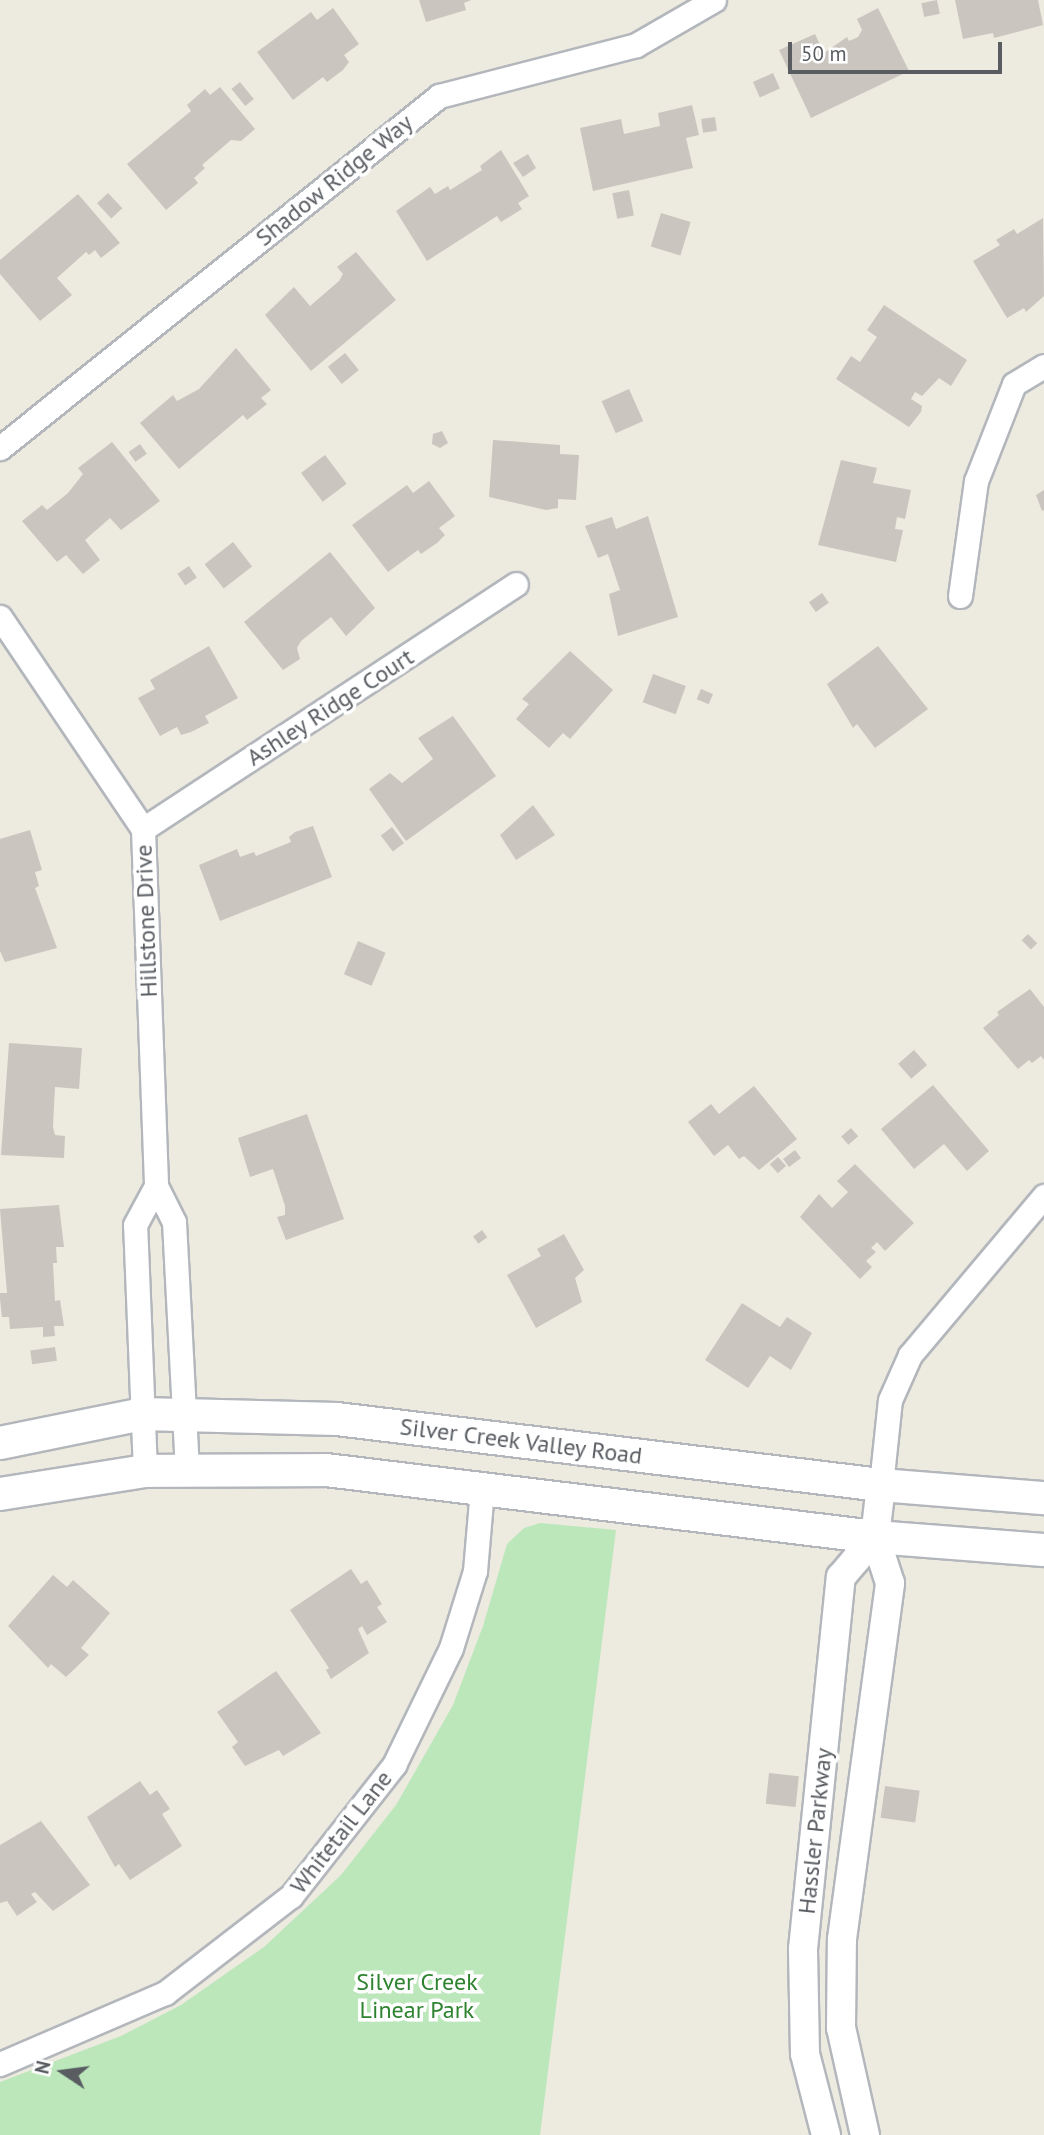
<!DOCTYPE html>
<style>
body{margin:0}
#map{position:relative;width:1044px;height:2135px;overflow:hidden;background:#edeae0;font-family:"PT Sans",sans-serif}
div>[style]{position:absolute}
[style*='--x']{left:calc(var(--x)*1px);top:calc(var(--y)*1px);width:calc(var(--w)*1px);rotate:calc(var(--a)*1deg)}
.green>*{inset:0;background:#bbe7ba}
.building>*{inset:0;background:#cac6bf;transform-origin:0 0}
.roads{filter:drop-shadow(2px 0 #b3b7bc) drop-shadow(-2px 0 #b3b7bc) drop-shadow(0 2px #b3b7bc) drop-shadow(0 -2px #b3b7bc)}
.minor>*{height:23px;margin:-11.5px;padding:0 11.5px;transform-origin:11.5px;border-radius:11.5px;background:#fff}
.tertiary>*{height:28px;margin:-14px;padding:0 14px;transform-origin:14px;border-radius:14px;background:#fff}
.secondary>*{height:32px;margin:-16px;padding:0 16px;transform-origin:16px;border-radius:16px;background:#fff}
span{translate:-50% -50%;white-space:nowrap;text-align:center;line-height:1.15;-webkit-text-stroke:7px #fff;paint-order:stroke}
.street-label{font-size:24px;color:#595d62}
.park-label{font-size:24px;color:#2e8330}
.north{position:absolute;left:28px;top:2037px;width:70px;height:70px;-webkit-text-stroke:5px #fff;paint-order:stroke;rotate:283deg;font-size:19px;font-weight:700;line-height:28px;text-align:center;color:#595d62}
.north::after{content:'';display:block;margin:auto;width:24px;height:32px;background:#595d62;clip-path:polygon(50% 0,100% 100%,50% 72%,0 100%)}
.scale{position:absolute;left:788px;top:42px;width:214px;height:32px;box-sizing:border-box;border:4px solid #595d62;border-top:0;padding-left:9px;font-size:21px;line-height:24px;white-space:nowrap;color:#595d62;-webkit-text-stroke:5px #fff;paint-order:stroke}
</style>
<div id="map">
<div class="green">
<div style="clip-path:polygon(540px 1523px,616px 1530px,540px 2135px,0 2135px,0 2082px,121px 2036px,181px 2005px,264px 1947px,341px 1875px,396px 1805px,453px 1705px,483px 1626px,507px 1544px,524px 1528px)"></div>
</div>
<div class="building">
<div style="clip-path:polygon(419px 0,471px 0,464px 3px,466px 10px,426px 22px)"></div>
<div style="left:937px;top:0;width:14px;height:16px;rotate:78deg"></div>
<div style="clip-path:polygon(955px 0,1038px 0,1043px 25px,994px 38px,993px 33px,963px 39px)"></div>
<div style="clip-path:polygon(333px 8px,359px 44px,344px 55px,349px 62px,343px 70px,327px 82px,323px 77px,293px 100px,257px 52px,311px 12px,317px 20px)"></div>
<div style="clip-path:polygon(878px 8px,909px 71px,811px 118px,779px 50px,815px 34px,824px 53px,847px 37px,849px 41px,858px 37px,862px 30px,857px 19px)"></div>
<div style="left:773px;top:73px;width:17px;height:22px;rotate:66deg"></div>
<div style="left:240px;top:82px;width:22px;height:11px;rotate:51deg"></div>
<div style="clip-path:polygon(220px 87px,255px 129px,241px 141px,231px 140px,202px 165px,205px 168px,194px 178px,198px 183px,166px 210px,127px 164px,191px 111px,187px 105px,205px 89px,210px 95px)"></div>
<div style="clip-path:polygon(692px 105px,699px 135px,686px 138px,693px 168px,593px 191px,580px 128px,621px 119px,624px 134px,660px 126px,658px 113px)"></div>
<div style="left:715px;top:117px;width:14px;height:14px;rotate:82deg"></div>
<div style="clip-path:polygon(501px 150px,529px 196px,518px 203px,522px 209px,501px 222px,497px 216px,427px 261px,396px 211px,430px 187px,435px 194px,448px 186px,450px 190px,482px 170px,480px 166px)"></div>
<div style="clip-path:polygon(528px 154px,536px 168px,523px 177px,513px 163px)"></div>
<div style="left:629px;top:190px;width:26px;height:17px;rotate:79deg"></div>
<div style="left:108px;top:193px;width:21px;height:15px;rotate:47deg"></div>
<div style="clip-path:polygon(78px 194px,120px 243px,101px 258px,95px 250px,89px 255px,86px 252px,57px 278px,72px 295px,40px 321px,0 274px,0 260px)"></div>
<div style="left:661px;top:213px;width:31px;height:35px;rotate:17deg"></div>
<div style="clip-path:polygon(1043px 218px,1044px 296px,1026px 312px,1024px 308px,1007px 318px,973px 261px,1000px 245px,996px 240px,1014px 229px,1017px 234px)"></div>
<div style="clip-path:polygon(356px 252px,396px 300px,311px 371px,265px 315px,294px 287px,310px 306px,339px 281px,343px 274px,337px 267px)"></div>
<div style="clip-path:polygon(884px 305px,967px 360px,951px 386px,939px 378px,922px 396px,915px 392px,911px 399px,922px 406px,921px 412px,909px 427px,836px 379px,851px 356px,860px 362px,877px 337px,867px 330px)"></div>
<div style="clip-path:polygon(236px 348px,271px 390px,261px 398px,267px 404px,247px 420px,243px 415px,179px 469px,140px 423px,173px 395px,177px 401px,199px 389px)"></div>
<div style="left:345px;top:353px;width:22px;height:22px;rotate:51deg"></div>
<div style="left:629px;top:389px;width:35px;height:30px;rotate:66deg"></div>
<div style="clip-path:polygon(442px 431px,448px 443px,440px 448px,432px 444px,433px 434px)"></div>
<div style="clip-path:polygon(493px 440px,560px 445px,560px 454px,579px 455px,576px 500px,558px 499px,558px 508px,546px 510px,489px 497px)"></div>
<div style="clip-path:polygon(112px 442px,160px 501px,121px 530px,110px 518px,85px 540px,100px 560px,83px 574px,66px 555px,57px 562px,22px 521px,42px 505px,47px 510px,68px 493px,83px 474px,78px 468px)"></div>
<div style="left:140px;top:444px;width:12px;height:14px;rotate:55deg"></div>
<div style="left:325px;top:455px;width:36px;height:30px;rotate:53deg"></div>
<div style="clip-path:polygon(841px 460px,877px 468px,873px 483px,911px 490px,905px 519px,897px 517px,895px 529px,903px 530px,896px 562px,818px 545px)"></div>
<div style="clip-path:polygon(429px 481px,455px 516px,439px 528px,445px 535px,437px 543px,421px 554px,418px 550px,388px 572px,352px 525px,407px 485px,413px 493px)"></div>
<div style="clip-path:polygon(1044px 490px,1044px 510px,1042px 511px,1036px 495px)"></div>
<div style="clip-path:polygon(648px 516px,678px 617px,618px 636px,609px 594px,620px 590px,608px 554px,598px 558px,585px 526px,612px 517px,616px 529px)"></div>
<div style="left:233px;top:542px;width:31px;height:36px;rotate:52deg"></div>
<div style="clip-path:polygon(330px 552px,375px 608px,346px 636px,331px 617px,301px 641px,297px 648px,300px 659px,283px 670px,244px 622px)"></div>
<div style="left:189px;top:566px;width:14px;height:14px;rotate:56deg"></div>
<div style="left:822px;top:593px;width:12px;height:16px;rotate:55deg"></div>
<div style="clip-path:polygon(209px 646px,238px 698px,205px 716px,209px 723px,191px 732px,181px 735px,177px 727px,160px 736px,138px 698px,155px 689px,150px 680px)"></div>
<div style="clip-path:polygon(878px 646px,928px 709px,875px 748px,857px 724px,853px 728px,827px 684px)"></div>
<div style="clip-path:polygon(570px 651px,613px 690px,570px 739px,563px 733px,549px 748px,516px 719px,529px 704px,522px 699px)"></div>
<div style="left:653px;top:674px;width:35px;height:30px;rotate:20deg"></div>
<div style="left:701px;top:689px;width:13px;height:11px;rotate:23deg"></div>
<div style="clip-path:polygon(453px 716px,496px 776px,406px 841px,369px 789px,390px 773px,402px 783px,433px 759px,418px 738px)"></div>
<div style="clip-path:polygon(533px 805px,555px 835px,516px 860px,500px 835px)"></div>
<div style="clip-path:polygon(313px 826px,332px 877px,220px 921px,199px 865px,237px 849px,240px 857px,254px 852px,256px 856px,291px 842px,289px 837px,295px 832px)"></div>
<div style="left:392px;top:827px;width:20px;height:14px;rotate:53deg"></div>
<div style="clip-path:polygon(30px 830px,42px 870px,35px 872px,39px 886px,35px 888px,57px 948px,5px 962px,0 951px,0 839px)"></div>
<div style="left:1028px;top:934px;width:13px;height:9px;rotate:45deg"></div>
<div style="left:358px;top:941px;width:30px;height:36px;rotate:23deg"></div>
<div style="clip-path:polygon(1030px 989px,1044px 1007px,1044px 1060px,1041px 1056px,1032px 1063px,1029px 1060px,1018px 1069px,983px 1028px,999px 1015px,997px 1012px)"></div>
<div style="clip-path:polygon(9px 1043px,82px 1048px,79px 1089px,55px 1087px,53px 1127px,55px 1135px,65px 1136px,64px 1158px,1px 1155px)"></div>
<div style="left:914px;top:1050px;width:20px;height:21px;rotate:49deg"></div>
<div style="clip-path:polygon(933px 1085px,989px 1151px,967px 1171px,944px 1144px,914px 1169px,881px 1129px)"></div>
<div style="clip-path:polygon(754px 1086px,797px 1139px,759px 1170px,744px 1156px,739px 1159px,728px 1145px,714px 1156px,688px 1122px,711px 1104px,719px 1114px)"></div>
<div style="clip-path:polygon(307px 1114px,344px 1219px,286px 1240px,277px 1217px,285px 1215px,285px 1206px,273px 1169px,250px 1177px,238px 1138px)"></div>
<div style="left:851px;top:1128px;width:11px;height:13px;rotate:49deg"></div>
<div style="left:795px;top:1150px;width:10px;height:15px;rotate:53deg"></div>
<div style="left:778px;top:1157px;width:12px;height:11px;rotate:48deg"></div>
<div style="clip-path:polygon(855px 1164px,914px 1223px,885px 1251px,877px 1242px,871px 1248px,876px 1252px,866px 1261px,872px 1267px,860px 1279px,800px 1217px,819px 1194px,832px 1208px,848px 1192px,837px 1181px)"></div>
<div style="clip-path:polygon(59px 1205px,64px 1247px,56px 1247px,57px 1263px,53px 1263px,55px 1301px,60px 1300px,64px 1326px,54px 1326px,55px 1336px,43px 1337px,43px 1327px,10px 1329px,9px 1317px,2px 1317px,0 1299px,0 1293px,7px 1293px,0 1209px)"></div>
<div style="left:482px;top:1230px;width:9px;height:11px;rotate:54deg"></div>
<div style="clip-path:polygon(564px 1234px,584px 1270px,575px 1278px,582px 1302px,536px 1328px,507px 1275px,541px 1256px,537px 1249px)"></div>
<div style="clip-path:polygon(742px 1303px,780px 1327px,787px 1317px,812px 1333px,791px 1370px,770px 1356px,748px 1388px,705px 1360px)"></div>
<div style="left:55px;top:1347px;width:14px;height:25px;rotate:82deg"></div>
<div style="clip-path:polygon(351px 1569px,361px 1584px,367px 1580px,382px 1604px,377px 1607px,387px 1622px,367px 1635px,362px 1626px,358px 1629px,369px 1653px,331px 1679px,326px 1670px,329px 1668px,290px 1610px)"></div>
<div style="clip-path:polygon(53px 1575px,67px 1587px,73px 1580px,110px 1613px,81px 1648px,89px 1655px,66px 1677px,51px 1664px,48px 1668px,8px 1626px)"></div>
<div style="clip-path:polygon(276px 1671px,321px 1733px,283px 1756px,279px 1750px,245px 1766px,232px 1747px,238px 1742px,217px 1712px)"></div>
<div style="left:769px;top:1773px;width:30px;height:31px;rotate:6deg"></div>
<div style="clip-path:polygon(140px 1781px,150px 1795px,157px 1790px,170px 1809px,162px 1814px,182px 1846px,130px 1880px,119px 1864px,115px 1867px,87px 1817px)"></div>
<div style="left:885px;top:1786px;width:35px;height:32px;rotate:8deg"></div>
<div style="clip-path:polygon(41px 1821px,90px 1885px,53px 1911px,35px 1892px,31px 1894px,37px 1902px,17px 1916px,7px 1901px,0 1903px,0 1845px)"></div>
</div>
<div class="roads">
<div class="minor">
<div style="--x:0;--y:448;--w:563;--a:-38.72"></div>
<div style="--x:439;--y:96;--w:203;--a:-14.5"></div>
<div style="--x:636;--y:45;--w:90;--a:-30"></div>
<div style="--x:960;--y:596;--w:116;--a:-82.1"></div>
<div style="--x:976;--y:481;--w:104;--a:-68.6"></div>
<div style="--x:1014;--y:384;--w:35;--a:-31"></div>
<div style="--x:0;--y:617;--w:256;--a:56"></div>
<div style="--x:143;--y:829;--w:357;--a:87.9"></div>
<div style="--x:156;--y:1186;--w:40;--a:63.4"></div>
<div style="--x:174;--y:1222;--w:246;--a:87"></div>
<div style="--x:143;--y:829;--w:446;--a:-33.3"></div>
<div style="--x:145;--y:1471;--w:246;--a:-92.3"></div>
<div style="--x:135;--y:1225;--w:44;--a:-61.7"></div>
<div style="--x:881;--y:1485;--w:85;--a:-84"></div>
<div style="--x:890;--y:1400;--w:49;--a:-66"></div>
<div style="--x:910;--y:1355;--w:208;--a:-49.9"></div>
<div style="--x:0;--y:2064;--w:180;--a:-23.3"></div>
<div style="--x:165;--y:1993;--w:159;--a:-37.6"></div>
<div style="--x:291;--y:1896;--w:167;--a:-51.8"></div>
<div style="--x:394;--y:1765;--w:130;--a:-64"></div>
<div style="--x:451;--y:1648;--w:81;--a:-72.7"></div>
<div style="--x:475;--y:1571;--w:82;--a:-85.1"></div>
</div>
<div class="tertiary">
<div style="--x:826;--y:2135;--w:84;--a:-104.5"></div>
<div style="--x:805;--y:2054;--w:105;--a:-91.1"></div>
<div style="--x:803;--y:1949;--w:374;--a:-84.2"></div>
<div style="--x:841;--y:1577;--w:52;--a:-49.6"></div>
<div style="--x:865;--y:2135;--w:110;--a:-102.6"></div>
<div style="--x:841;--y:2028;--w:89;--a:-89.4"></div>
<div style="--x:842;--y:1939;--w:359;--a:-82.3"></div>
<div style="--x:890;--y:1583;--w:48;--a:-108.1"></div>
<div style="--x:875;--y:1537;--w:52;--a:-83.4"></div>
</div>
<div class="secondary">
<div style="--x:0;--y:1443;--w:145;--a:-11.5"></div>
<div style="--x:142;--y:1414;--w:195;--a:1.5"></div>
<div style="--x:337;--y:1419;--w:548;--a:6.92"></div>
<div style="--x:881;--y:1485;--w:164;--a:4.6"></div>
<div style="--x:0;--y:1494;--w:147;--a:-9"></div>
<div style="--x:145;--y:1471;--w:181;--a:-0.3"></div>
<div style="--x:326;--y:1470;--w:553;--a:6.96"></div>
<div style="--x:875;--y:1537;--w:169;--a:4.4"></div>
</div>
</div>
<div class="street-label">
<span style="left:334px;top:180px;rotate:-39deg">Shadow Ridge Way</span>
<span style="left:330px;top:707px;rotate:-33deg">Ashley Ridge Court</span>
<span style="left:146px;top:921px;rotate:-92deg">Hillstone Drive</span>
<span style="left:521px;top:1441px;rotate:7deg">Silver Creek Valley Road</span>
<span style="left:815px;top:1831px;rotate:-84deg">Hassler Parkway</span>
<span style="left:341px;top:1832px;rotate:-52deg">Whitetail Lane</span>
</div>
<div class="park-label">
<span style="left:417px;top:1996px">Silver Creek<br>Linear Park</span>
</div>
<div class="north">N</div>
<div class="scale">50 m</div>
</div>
